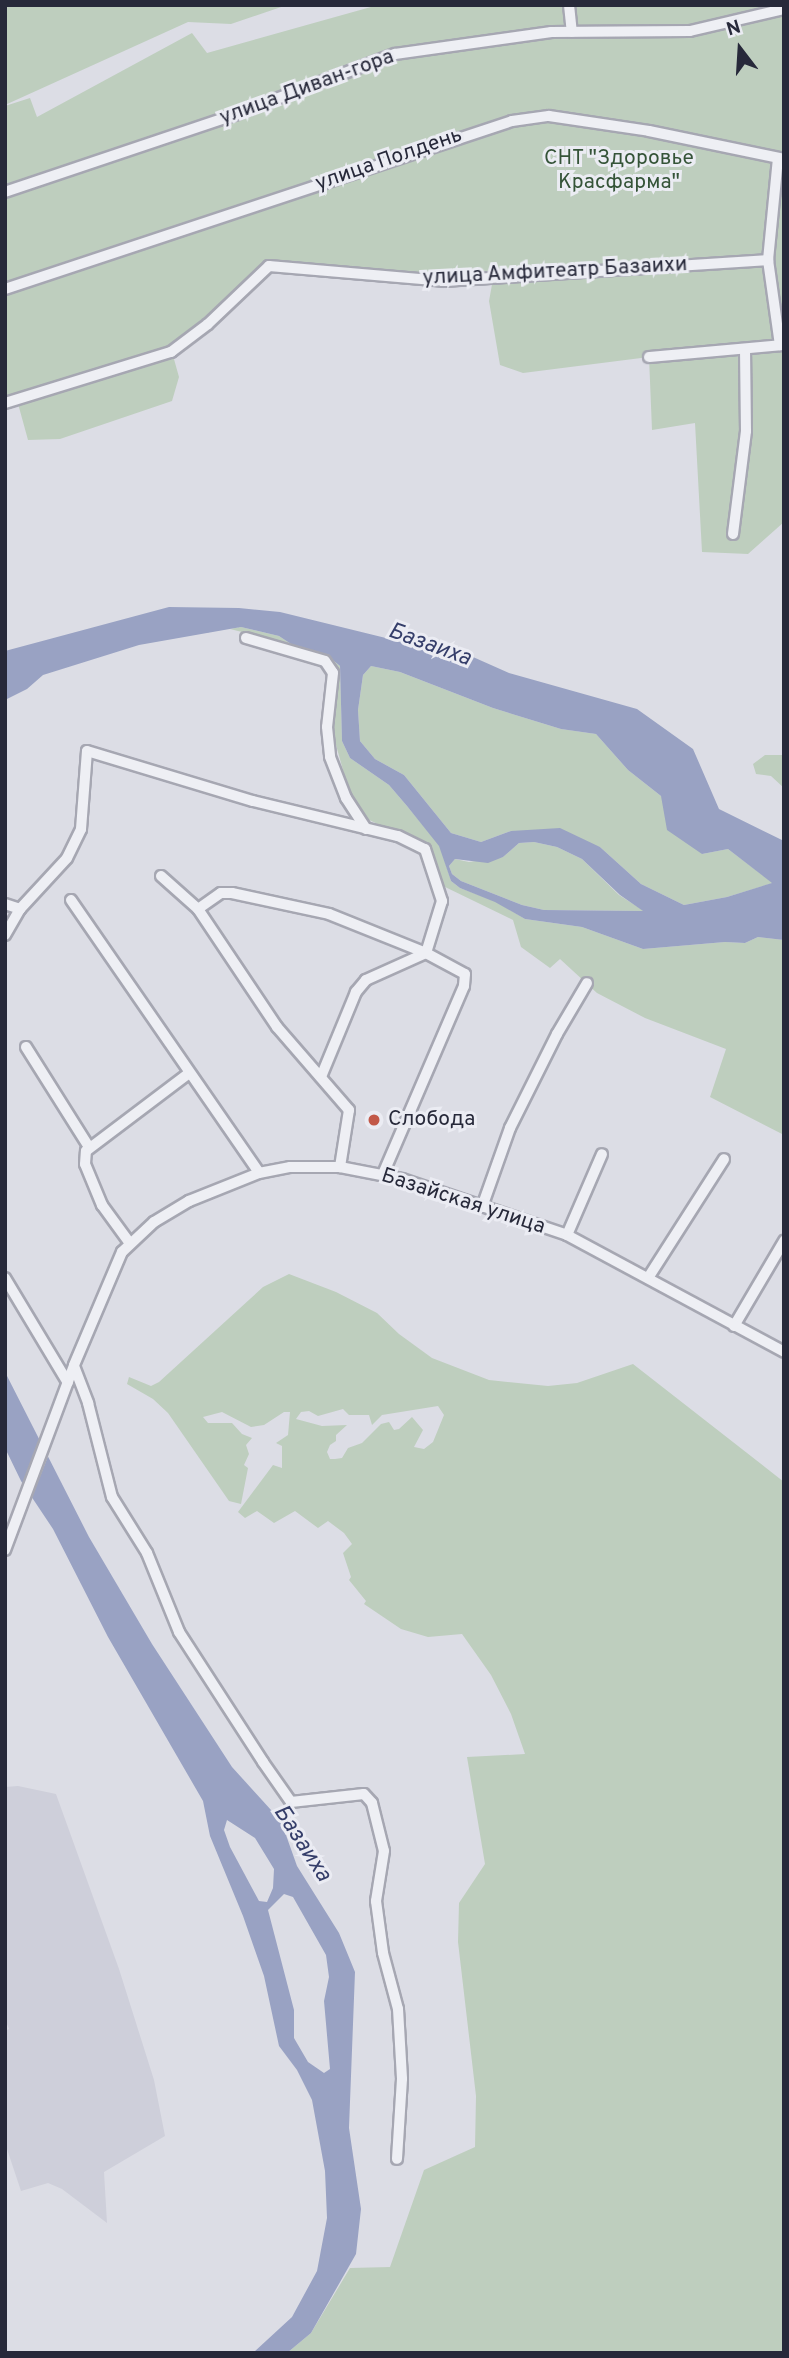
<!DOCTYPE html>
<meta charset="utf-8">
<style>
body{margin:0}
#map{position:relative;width:789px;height:2358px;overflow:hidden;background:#dcdde5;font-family:Overpass,sans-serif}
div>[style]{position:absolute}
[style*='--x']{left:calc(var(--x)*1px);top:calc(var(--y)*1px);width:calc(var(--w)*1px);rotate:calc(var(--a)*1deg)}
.built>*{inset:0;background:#cecfda}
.green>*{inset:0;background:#becebe}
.water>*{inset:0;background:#99a2c3}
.pier>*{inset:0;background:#dcdde5}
.roads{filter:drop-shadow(2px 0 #a6a7b2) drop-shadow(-2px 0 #a6a7b2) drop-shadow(0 2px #a6a7b2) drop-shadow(0 -2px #a6a7b2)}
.street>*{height:10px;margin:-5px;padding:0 5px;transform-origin:5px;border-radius:5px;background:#eeeff4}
.dots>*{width:19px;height:19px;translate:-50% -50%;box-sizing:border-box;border:4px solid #ebecf3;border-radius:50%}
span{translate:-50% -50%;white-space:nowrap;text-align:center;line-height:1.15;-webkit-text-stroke:6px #ebecf3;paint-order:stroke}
.street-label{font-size:21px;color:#27293a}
.park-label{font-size:21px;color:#355438}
.poi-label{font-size:21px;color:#27293a}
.left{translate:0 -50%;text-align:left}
.water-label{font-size:23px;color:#353e6a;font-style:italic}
.frame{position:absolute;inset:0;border:7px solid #27293a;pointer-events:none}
.north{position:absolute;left:705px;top:14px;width:70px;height:70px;-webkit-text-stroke:5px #ebecf3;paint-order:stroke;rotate:343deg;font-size:19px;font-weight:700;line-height:28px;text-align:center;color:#27293a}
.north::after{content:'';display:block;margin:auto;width:24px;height:32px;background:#27293a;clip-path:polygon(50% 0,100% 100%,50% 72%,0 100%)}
</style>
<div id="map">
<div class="built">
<div style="clip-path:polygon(18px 1786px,56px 1794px,119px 1969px,154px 2080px,165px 2136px,104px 2172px,107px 2223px,62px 2189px,48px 2183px,21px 2191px,5px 2143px,5px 2031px,9px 2029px,5px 2019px,5px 1787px)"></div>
</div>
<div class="green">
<div style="clip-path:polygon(5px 5px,287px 5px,231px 24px,188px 22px,5px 105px)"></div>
<div style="clip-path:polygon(378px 5px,784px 5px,784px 522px,748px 554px,702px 552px,695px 423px,652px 430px,649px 357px,523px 373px,500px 365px,489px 301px,493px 279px,445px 281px,269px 266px,172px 352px,179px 377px,172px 401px,60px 439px,28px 440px,17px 400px,5px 403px,5px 106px,30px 98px,37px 117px,192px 33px,207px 53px)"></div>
<div style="clip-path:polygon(241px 627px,279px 636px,291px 644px,230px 629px)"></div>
<div style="clip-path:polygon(328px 656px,340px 666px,342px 741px,350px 758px,389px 785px,407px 806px,440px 846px,451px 881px,460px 888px,495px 901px,525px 919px,582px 927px,643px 949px,725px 942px,745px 943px,758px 937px,784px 940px,784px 1135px,710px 1097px,726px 1049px,645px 1018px,597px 993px,560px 959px,550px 968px,521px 947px,513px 920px,441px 885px,430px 849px,365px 818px,350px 795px,336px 745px,333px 728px,336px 668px)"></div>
<div style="clip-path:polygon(371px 666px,400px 672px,493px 708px,561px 729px,596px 734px,628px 770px,661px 796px,702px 854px,728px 849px,773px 883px,727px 897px,684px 905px,641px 884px,600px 847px,511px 831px,481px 842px,451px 833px,404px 775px,375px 759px,360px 741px,358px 710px,363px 675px)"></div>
<div style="clip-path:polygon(765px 755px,784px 755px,784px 788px,771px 776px,756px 774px,753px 764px)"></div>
<div style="clip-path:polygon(534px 842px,557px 847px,582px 859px,619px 895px,644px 911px,544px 910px,522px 905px,461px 881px,452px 874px,449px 866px,455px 859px,469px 862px,503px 857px,519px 843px)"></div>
<div style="clip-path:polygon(evenodd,289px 1274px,336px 1292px,377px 1313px,399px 1334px,432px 1358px,489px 1380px,548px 1386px,577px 1383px,633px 1364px,784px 1482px,784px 2353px,287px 2353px,311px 2333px,350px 2268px,390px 2267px,424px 2170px,475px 2147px,476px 2096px,458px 1942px,459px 1903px,485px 1864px,467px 1757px,525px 1754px,511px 1714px,491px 1675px,462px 1634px,428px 1637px,401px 1629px,364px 1604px,366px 1601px,349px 1580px,351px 1577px,343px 1553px,352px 1544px,344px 1533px,328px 1521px,318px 1528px,295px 1511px,274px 1523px,257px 1511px,245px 1518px,238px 1512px,273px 1465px,282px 1468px,282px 1446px,276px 1443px,288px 1435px,290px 1412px,284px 1412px,264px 1425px,251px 1427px,222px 1412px,203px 1417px,208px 1423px,232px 1423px,242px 1434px,252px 1438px,246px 1445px,249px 1454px,244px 1465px,248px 1468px,241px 1504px,229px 1501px,168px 1413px,153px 1399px,127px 1384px,129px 1377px,151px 1386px,159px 1382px,263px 1287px,289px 1274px,438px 1406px,444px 1415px,433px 1442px,424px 1449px,414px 1447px,423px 1430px,412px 1417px,399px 1429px,394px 1430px,389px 1422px,381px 1424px,362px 1443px,348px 1448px,342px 1458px,335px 1459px,330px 1459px,327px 1452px,330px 1445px,336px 1441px,336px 1435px,347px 1425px,322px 1426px,296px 1419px,301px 1412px,309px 1411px,318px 1416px,343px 1409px,349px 1415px,369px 1415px,372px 1425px,382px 1415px,438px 1406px)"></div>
</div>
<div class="water">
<div style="clip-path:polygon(evenodd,169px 607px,239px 608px,280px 612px,398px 641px,446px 645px,509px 673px,637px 709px,693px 749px,719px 809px,784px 841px,784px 940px,758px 937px,745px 943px,725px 942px,643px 949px,582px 927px,525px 919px,495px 902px,460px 888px,451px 881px,439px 846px,407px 806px,389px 785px,350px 758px,342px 741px,340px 666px,328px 656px,291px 644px,279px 636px,241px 627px,139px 645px,43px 675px,27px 689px,5px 700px,5px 651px,169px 607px,371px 666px,400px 672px,493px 708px,561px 729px,596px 734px,628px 770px,661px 796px,667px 830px,702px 854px,728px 849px,772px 883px,727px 897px,684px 905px,641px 884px,600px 847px,560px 828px,511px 831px,481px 842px,451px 833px,404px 775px,375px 759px,360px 741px,358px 710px,363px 675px,371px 666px,169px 607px,534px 842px,557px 847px,582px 859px,620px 895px,643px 911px,544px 910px,522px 905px,461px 881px,452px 874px,449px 866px,455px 859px,488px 863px,503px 857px,519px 843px,534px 842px)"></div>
<div style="clip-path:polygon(evenodd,5px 1372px,89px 1537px,152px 1644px,232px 1767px,281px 1821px,297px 1866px,339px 1933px,355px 1972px,349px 2128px,361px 2209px,356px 2254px,311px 2333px,287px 2353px,253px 2353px,292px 2317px,317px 2271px,327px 2218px,325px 2171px,312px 2100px,297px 2070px,279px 2046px,264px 1976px,243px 1916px,210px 1836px,203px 1801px,108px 1637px,53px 1529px,21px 1481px,5px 1448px,5px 1372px,227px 1820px,255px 1838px,274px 1869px,273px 1888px,267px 1902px,259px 1901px,230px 1847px,224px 1830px,227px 1820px,5px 1372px,284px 1894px,293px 1897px,326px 1955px,329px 1977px,324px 2001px,330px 2069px,324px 2073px,308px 2062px,294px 2038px,294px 2010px,268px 1910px,284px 1894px)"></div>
</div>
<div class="pier">
<div style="clip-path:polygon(42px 1435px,50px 1451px,30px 1502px,21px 1488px)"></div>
</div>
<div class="roads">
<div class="street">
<div style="--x:569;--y:5;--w:27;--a:84"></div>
<div style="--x:778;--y:158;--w:102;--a:95.6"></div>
<div style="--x:768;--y:260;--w:86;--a:82"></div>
<div style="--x:5;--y:192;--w:242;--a:-18.6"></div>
<div style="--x:234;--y:115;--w:172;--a:-20.8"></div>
<div style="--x:395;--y:54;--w:158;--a:-8"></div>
<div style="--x:551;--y:32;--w:139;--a:-0.4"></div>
<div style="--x:690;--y:31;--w:97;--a:-13.2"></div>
<div style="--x:5;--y:289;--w:534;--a:-18.33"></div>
<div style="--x:512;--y:121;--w:37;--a:-8"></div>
<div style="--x:549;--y:116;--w:101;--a:8.5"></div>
<div style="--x:649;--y:131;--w:138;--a:11.7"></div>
<div style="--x:649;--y:357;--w:135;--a:-5.1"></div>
<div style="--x:5;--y:403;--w:174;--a:-17.1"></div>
<div style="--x:171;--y:352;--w:46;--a:-37.1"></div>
<div style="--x:208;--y:324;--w:84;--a:-43.6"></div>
<div style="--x:269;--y:266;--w:177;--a:4.9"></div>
<div style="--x:445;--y:281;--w:324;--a:-3.7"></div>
<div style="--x:733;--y:534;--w:104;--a:-82.8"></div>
<div style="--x:746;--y:431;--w:81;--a:-90.7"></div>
<div style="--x:246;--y:638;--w:82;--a:16.2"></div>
<div style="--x:325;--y:661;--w:14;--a:56"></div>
<div style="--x:333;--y:673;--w:54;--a:96.3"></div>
<div style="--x:327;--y:727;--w:30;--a:84"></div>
<div style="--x:330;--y:757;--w:44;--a:68.7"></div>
<div style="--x:346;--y:798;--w:37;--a:57"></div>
<div style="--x:161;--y:876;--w:50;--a:41.7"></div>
<div style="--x:198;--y:909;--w:142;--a:56.2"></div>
<div style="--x:277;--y:1027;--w:110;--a:49.1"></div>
<div style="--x:349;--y:1110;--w:58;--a:99"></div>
<div style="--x:71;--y:900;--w:331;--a:55.4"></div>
<div style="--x:5;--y:904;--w:16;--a:18"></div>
<div style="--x:198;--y:909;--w:28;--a:-35"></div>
<div style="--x:221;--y:893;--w:11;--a:0"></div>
<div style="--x:232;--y:893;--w:99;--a:12.2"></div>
<div style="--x:329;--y:914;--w:105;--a:21.9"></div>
<div style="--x:426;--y:953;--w:44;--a:28.3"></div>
<div style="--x:465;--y:974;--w:12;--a:95"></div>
<div style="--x:464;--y:986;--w:205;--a:113.3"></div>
<div style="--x:5;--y:935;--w:30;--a:-60"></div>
<div style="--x:20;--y:909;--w:69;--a:-47.3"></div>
<div style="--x:67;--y:858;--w:32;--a:-64"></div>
<div style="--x:81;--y:829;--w:78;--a:-85.6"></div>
<div style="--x:87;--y:751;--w:173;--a:16.8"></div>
<div style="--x:253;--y:801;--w:149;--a:13.6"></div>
<div style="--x:398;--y:836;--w:30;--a:26"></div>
<div style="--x:425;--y:849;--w:55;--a:71.9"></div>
<div style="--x:442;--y:901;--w:54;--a:107.1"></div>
<div style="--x:426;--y:953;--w:66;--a:155.8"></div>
<div style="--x:366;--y:980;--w:16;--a:130"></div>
<div style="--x:356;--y:992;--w:92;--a:112.4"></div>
<div style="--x:26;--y:1047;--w:118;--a:57.8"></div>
<div style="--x:482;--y:1207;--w:84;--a:-70.5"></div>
<div style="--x:510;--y:1128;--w:105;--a:-63.4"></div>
<div style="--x:557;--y:1034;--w:59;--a:-59.5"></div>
<div style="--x:567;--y:1235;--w:88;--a:-66.6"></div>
<div style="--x:129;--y:1242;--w:46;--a:-126.1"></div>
<div style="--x:102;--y:1205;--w:44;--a:-112.5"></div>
<div style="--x:85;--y:1164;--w:13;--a:-86"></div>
<div style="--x:86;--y:1151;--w:129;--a:-37.1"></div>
<div style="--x:5;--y:1278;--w:122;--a:59"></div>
<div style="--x:648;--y:1278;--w:141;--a:-57.4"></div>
<div style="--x:734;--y:1326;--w:99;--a:-59.5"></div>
<div style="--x:74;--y:1366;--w:40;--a:69"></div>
<div style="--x:88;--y:1403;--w:97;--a:75.7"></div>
<div style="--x:112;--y:1497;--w:66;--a:58"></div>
<div style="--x:147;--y:1553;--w:85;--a:67.9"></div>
<div style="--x:179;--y:1632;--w:155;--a:57.1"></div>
<div style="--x:263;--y:1762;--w:49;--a:55"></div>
<div style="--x:291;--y:1802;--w:73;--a:-6.3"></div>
<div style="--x:364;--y:1794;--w:12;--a:48"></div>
<div style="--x:372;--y:1803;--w:49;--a:76"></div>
<div style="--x:384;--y:1851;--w:51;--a:99.1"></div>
<div style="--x:376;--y:1901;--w:52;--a:82.3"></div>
<div style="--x:383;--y:1953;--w:58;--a:75"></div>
<div style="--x:398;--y:2009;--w:70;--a:86.7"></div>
<div style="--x:402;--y:2079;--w:80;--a:93.6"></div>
<div style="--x:5;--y:1550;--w:197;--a:-69.5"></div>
<div style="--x:74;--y:1365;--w:123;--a:-67"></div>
<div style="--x:122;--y:1252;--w:44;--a:-43.2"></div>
<div style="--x:154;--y:1222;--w:41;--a:-31"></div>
<div style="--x:189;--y:1201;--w:75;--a:-21.8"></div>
<div style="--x:259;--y:1173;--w:32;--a:-11"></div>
<div style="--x:290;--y:1167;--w:50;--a:0"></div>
<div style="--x:340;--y:1167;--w:63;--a:11"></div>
<div style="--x:402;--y:1179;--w:174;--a:18.7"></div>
<div style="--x:567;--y:1235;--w:247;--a:28.3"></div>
</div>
</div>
<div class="dots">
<div style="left:374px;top:1120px;background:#c25848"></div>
</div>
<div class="street-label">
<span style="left:307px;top:88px;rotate:-20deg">улица Диван-гора</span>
<span style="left:389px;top:160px;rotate:-19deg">улица Полдень</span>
<span style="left:555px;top:272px;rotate:-3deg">улица Амфитеатр Базаихи</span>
<span style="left:463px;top:1202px;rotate:18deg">Базайская улица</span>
</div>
<div class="park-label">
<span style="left:619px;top:171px">СНТ "Здоровье<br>Красфарма"</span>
</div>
<div class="poi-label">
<span class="left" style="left:388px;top:1120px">Слобода</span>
</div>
<div class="water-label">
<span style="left:429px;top:646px;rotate:20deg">Базаиха</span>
<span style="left:301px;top:1844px;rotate:57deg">Базаиха</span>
</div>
<div class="frame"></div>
<div class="north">N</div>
</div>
